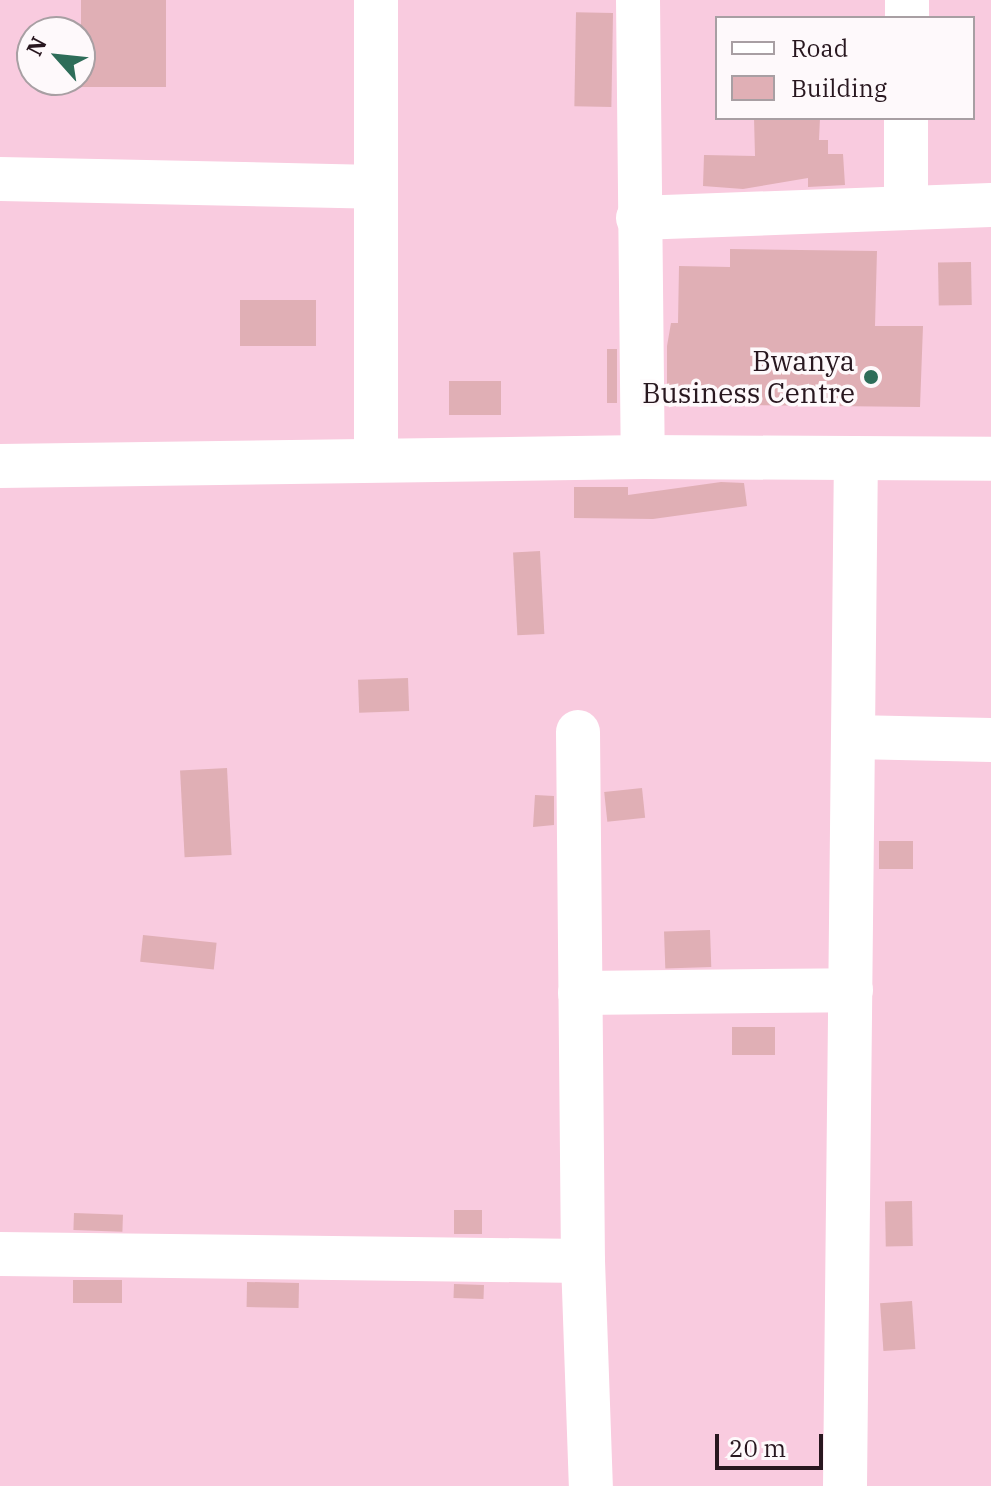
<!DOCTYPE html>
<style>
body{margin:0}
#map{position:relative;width:991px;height:1486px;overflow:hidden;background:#f9cbdf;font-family:"IBM Plex Serif",serif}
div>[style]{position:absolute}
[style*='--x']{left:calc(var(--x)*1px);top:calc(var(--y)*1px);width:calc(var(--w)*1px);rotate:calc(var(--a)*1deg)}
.building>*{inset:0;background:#e0afb5;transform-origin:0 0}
.minor>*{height:44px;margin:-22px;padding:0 22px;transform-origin:22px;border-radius:22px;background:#fff}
.dots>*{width:22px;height:22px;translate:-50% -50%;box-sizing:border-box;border:4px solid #fef9fb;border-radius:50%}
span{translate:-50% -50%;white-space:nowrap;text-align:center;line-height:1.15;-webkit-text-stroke:7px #fef9fb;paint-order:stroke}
.poi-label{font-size:28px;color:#28171f}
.right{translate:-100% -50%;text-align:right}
.legend{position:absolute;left:715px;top:16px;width:260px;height:104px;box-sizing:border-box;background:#fef9fb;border:2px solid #a89fa3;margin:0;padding:10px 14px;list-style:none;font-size:24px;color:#28171f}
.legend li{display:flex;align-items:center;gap:16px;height:40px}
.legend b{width:40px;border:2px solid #a89fa3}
.north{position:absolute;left:16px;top:16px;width:80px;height:80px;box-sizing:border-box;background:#fef9fb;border:2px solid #a89fa3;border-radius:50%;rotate:297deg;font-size:22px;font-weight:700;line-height:32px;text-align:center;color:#28171f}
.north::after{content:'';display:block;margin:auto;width:28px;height:36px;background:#2e6d59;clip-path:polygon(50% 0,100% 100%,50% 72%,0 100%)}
.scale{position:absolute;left:715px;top:1434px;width:108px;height:36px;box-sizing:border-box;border:4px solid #28171f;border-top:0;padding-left:10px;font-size:24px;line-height:28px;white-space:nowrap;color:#28171f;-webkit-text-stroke:6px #fef9fb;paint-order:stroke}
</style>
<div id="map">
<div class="building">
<div style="left:81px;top:0;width:85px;height:87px"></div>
<div style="left:613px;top:13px;width:94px;height:37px;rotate:91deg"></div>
<div style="clip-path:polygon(754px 118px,820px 118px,819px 140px,828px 140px,828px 154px,843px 154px,845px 185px,808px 187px,808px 178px,743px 189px,703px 186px,704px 155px,755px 156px)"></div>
<div style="clip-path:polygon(730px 249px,877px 251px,875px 326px,923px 326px,920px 407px,667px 404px,667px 346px,671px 323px,678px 323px,679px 266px,730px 267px)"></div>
<div style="left:971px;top:262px;width:43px;height:33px;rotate:89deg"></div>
<div style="left:240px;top:300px;width:76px;height:46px"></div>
<div style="left:617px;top:349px;width:54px;height:10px;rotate:90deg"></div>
<div style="left:501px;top:381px;width:34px;height:52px;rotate:90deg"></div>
<div style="clip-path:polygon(721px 482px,744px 483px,747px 506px,653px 519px,574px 518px,574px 487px,628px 487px,628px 495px)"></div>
<div style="left:540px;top:551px;width:83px;height:27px;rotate:87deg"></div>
<div style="left:408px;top:678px;width:33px;height:50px;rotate:88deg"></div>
<div style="left:227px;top:768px;width:87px;height:47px;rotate:87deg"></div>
<div style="left:642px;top:788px;width:30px;height:38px;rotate:84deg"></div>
<div style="clip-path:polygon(535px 795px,554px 796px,554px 825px,533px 827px)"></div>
<div style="left:913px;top:841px;width:28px;height:34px;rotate:90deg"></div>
<div style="left:710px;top:930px;width:37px;height:46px;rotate:88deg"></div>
<div style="left:143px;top:935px;width:74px;height:27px;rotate:6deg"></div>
<div style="left:732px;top:1027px;width:43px;height:28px"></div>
<div style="left:912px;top:1201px;width:45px;height:27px;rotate:89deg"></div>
<div style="left:454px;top:1210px;width:28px;height:24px"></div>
<div style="left:74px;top:1213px;width:49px;height:17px;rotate:2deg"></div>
<div style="left:73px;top:1280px;width:49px;height:23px"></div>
<div style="left:247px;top:1282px;width:52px;height:25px;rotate:1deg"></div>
<div style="left:454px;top:1284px;width:30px;height:14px;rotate:2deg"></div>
<div style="left:912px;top:1301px;width:48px;height:32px;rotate:86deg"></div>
</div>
<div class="minor">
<div style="--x:376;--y:0;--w:459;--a:90"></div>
<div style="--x:638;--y:0;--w:457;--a:89.4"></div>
<div style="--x:907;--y:0;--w:18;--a:90"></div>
<div style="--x:0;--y:179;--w:376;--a:1.2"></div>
<div style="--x:906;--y:208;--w:90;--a:-90"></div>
<div style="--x:638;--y:218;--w:353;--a:-2.1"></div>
<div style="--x:0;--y:466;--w:643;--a:-0.8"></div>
<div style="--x:643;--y:457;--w:348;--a:0.3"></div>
<div style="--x:578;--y:732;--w:529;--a:89.46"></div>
<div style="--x:853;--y:737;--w:138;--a:1.2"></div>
<div style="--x:580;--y:993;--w:271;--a:-0.6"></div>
<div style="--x:0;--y:1254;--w:583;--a:0.69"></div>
<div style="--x:583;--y:1261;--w:225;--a:88"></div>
<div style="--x:845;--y:1486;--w:1028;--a:-89.39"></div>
</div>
<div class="dots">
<div style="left:871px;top:377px;background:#2e6d59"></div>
</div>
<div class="poi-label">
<span class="right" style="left:855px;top:377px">Bwanya<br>Business Centre</span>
</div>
<ul class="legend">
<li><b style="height:10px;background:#fff"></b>Road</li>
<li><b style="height:22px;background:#e0afb5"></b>Building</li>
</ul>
<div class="north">N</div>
<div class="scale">20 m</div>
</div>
